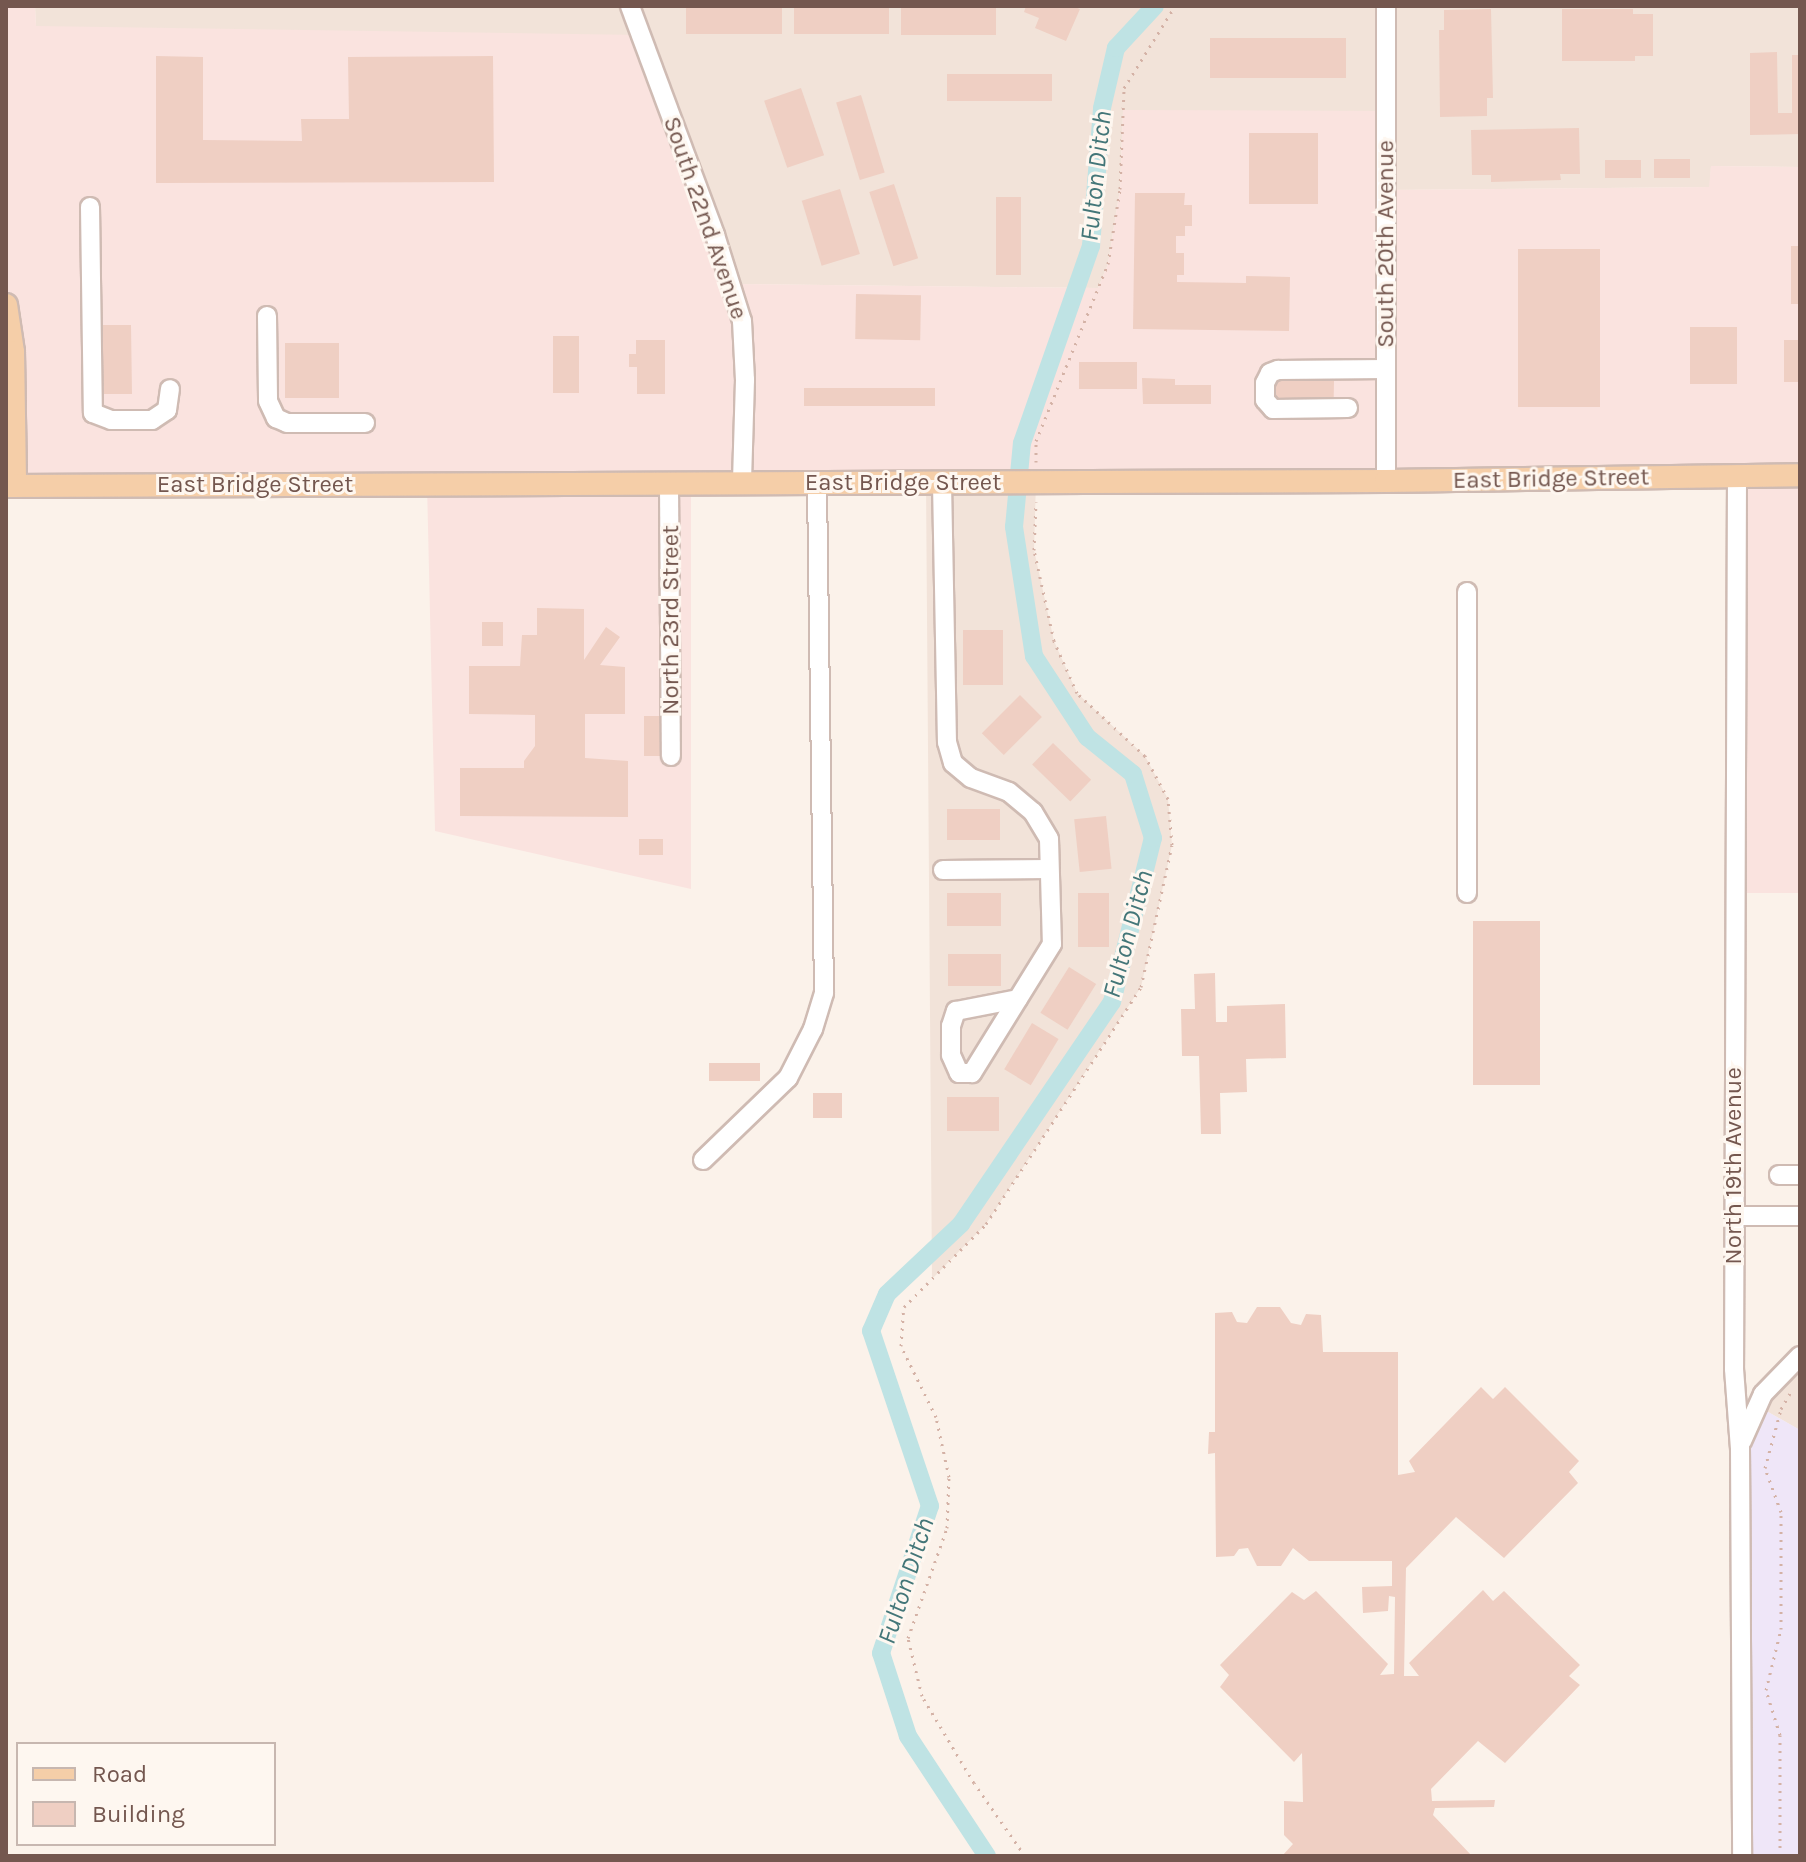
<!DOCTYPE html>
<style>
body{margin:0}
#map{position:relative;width:1806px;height:1862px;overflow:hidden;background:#fbf2ea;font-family:Karla,sans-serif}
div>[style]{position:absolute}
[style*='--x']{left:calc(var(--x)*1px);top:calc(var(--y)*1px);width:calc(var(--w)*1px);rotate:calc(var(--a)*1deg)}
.residential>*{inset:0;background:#f2e3d9}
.commercial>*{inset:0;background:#fae3df}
.education>*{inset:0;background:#efe6f8}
.canal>*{height:18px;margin:-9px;padding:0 9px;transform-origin:9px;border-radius:9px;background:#bfe3e4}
.building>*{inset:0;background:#efcfc3;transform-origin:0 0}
.path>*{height:3px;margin-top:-1.5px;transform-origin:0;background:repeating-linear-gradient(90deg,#d4b2a6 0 2px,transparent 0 8px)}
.roads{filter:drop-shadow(2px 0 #cfbbb3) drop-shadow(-2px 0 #cfbbb3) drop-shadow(0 2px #cfbbb3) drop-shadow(0 -2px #cfbbb3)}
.minor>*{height:18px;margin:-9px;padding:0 9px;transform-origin:9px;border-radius:9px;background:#fff}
.major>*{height:22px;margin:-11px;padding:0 11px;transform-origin:11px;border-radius:11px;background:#f5cea8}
span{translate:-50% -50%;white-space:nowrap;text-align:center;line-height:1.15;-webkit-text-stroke:6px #fef7f0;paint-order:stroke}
.street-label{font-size:24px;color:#74574f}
.water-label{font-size:26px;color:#437678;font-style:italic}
.frame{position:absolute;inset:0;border:8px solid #74574f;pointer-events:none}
.legend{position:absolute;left:16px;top:1742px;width:260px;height:104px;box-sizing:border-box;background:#fef7f0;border:2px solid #c7b7b0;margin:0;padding:10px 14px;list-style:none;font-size:24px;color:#74574f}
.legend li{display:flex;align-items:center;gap:16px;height:40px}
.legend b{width:40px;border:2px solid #c7b7b0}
</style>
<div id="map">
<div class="residential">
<div style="clip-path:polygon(35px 6px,1800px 6px,1800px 167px,1711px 166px,1710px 187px,1386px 190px,1123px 111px,1120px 189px,1108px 264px,1098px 288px,731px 284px,36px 26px)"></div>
<div style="clip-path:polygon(1036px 482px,1034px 550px,1054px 641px,1077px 693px,1145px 756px,1168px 799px,1172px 845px,1141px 987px,986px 1224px,932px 1279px,926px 483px)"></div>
<div style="clip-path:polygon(1800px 1356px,1800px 1430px,1756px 1405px)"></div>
</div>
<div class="commercial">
<div style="clip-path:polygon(6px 6px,35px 6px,36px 26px,641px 35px,732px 284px,1098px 288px,1108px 264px,1120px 189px,1123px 110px,1386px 111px,1387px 190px,1709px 187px,1711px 166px,1800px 167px,1800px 893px,1735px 893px,1737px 476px,691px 484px,691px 889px,435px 831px,427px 484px,6px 486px)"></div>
</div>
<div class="education">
<div style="clip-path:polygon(1756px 1405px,1800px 1430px,1800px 1856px,1742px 1856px,1740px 1448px)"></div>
</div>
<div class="canal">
<div style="--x:987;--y:1856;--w:144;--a:-123.4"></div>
<div style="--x:908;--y:1736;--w:87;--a:-108"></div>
<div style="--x:881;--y:1653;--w:155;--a:-71.6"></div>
<div style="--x:930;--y:1506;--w:185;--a:-108.6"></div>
<div style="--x:871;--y:1331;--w:40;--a:-66.6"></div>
<div style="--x:887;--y:1294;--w:102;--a:-43.4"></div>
<div style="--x:961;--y:1224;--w:268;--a:-55.8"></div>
<div style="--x:1112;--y:1002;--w:169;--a:-76"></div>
<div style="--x:1153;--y:838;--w:67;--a:-107.4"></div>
<div style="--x:1133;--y:774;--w:59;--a:-141.2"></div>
<div style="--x:1087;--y:737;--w:97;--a:-123.2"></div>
<div style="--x:1034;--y:656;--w:131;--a:-98.8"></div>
<div style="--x:1014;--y:527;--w:84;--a:-84.6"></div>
<div style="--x:1022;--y:443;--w:209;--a:-70.7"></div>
<div style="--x:1091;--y:246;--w:138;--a:-85.4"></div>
<div style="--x:1102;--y:108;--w:62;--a:-76.9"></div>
<div style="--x:1116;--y:48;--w:57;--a:-47.1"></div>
</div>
<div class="building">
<div style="left:686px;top:6px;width:96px;height:28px"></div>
<div style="left:794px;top:6px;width:95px;height:28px"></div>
<div style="left:901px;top:6px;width:95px;height:29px"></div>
<div style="clip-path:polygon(1026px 6px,1072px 6px,1080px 9px,1066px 41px,1035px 28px,1039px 18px,1024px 12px)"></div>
<div style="clip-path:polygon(1491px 9px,1493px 98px,1487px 98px,1487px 116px,1440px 117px,1439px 30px,1444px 30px,1444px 10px)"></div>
<div style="clip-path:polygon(1562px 9px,1633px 9px,1633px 14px,1653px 14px,1653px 56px,1635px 56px,1635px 61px,1562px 61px)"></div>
<div style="left:1210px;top:38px;width:136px;height:40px"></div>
<div style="clip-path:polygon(1777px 52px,1778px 113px,1792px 113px,1792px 55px,1800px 55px,1800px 134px,1750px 135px,1750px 53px)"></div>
<div style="clip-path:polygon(156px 56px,203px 57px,203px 140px,302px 141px,301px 119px,349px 119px,348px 57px,493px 56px,494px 182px,156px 183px)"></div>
<div style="left:947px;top:74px;width:105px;height:27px"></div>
<div style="left:801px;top:88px;width:71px;height:39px;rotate:71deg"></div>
<div style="left:861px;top:95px;width:81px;height:26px;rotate:73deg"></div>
<div style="clip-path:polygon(1579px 128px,1580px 174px,1560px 174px,1561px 180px,1491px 182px,1491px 175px,1472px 175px,1471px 130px)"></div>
<div style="left:1318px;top:133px;width:71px;height:69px;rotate:90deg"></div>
<div style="left:1654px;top:159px;width:36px;height:19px"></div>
<div style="left:1605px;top:160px;width:36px;height:18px"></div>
<div style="left:894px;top:184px;width:78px;height:26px;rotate:72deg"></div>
<div style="left:840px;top:189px;width:68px;height:40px;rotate:73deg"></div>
<div style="clip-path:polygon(1135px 193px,1185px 193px,1184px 205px,1192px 205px,1192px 226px,1185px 226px,1185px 236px,1176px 236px,1176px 253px,1184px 253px,1184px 275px,1177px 275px,1177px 282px,1246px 283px,1246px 276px,1290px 277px,1289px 331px,1133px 329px)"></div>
<div style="left:996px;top:197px;width:25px;height:78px"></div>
<div style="left:1791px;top:246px;width:9px;height:58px"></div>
<div style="left:1600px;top:249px;width:158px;height:82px;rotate:90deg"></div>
<div style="left:856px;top:294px;width:65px;height:45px;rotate:1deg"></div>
<div style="clip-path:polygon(98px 325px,131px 325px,132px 394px,104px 394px,104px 386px,99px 386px)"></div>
<div style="left:1690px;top:327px;width:47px;height:57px"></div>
<div style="left:553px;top:336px;width:26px;height:57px"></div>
<div style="clip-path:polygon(636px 340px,665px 340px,665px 394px,637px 394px,637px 367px,629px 367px,629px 354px,636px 354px)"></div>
<div style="left:1784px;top:340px;width:16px;height:42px"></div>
<div style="left:285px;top:343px;width:54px;height:55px"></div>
<div style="left:1137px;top:362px;width:27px;height:58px;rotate:90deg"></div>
<div style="clip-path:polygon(1142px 378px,1175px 379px,1175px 385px,1211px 385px,1211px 404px,1143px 404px)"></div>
<div style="left:1276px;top:380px;width:58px;height:24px;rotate:1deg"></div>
<div style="left:935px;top:388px;width:18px;height:131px;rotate:90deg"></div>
<div style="clip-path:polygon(537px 608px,584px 609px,584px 660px,606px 627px,620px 637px,600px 665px,625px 667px,625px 714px,585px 714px,585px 758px,628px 761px,628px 817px,460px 816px,460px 768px,524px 768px,524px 761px,535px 746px,535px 715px,469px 714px,469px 666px,520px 666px,522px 635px,537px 635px)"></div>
<div style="left:482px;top:622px;width:21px;height:24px"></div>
<div style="left:963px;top:630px;width:40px;height:55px"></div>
<div style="left:1020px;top:695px;width:31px;height:54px;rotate:45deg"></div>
<div style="left:644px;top:716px;width:20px;height:40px"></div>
<div style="left:1053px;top:743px;width:53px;height:30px;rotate:44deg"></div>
<div style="left:947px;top:809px;width:53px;height:31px"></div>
<div style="left:1106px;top:816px;width:53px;height:32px;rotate:84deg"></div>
<div style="left:639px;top:839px;width:24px;height:16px"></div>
<div style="left:947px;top:893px;width:54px;height:33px"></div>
<div style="left:1078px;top:893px;width:31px;height:54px"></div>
<div style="left:1473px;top:921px;width:67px;height:164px"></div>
<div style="left:948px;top:954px;width:53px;height:32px"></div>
<div style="left:1069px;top:967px;width:32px;height:54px;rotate:32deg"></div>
<div style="clip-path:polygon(1215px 973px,1216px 1022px,1227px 1022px,1227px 1006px,1285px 1004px,1286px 1058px,1246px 1059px,1247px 1092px,1220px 1093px,1221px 1134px,1201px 1134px,1199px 1056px,1182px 1056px,1181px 1009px,1195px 1009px,1194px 974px)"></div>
<div style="left:1032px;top:1023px;width:31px;height:54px;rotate:31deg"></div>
<div style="left:709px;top:1063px;width:51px;height:18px"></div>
<div style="left:813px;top:1093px;width:29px;height:25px"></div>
<div style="left:947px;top:1097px;width:52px;height:34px"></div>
<div style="clip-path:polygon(1257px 1307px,1280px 1307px,1291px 1323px,1301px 1325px,1306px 1314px,1321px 1315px,1323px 1352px,1398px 1352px,1398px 1475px,1415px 1472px,1409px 1461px,1481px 1387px,1493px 1399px,1505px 1387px,1579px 1461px,1569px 1472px,1578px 1483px,1504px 1558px,1456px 1517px,1406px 1568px,1404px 1676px,1419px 1676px,1409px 1663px,1483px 1590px,1493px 1601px,1504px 1591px,1580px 1665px,1569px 1676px,1580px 1685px,1505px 1763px,1478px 1741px,1431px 1789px,1432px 1801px,1495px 1800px,1494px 1807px,1435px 1808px,1433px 1815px,1472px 1856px,1282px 1856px,1293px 1844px,1284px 1835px,1284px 1801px,1303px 1802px,1302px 1753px,1294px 1762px,1220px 1687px,1229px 1675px,1220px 1665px,1292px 1592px,1304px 1600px,1316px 1591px,1388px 1664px,1380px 1675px,1394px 1674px,1395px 1597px,1389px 1596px,1388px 1611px,1363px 1613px,1362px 1587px,1392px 1586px,1392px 1561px,1309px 1561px,1293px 1548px,1281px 1566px,1257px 1566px,1248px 1548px,1239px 1549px,1234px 1556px,1216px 1557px,1215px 1453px,1208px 1454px,1209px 1432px,1215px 1432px,1215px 1313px,1232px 1312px,1237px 1322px,1247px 1323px)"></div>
</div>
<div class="path">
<div style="--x:1036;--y:462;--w:21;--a:-90"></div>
<div style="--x:1036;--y:441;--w:191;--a:-67.9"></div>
<div style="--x:1108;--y:264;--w:76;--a:-80.9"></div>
<div style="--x:1120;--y:189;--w:101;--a:-87.7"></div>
<div style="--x:1124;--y:88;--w:97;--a:-58.1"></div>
<div style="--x:1025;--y:1856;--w:89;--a:-124.9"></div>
<div style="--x:974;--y:1783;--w:101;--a:-120.9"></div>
<div style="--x:922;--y:1696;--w:60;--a:-103.6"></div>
<div style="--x:908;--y:1638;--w:117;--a:-70.5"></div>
<div style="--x:947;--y:1528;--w:51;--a:-87.8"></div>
<div style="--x:949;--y:1477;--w:61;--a:-102.2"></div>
<div style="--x:936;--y:1417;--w:79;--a:-116.2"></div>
<div style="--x:901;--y:1346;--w:39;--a:-86"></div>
<div style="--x:904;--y:1307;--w:117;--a:-45.3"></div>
<div style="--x:986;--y:1224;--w:283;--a:-56.8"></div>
<div style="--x:1141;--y:987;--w:145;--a:-77.7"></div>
<div style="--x:1172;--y:845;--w:46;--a:-95"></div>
<div style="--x:1168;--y:799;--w:49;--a:-118.1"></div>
<div style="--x:1145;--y:756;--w:93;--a:-137.2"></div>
<div style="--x:1077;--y:693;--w:57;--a:-113.9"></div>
<div style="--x:1054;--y:641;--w:93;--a:-102.4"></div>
<div style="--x:1034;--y:550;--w:48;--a:-87.6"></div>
<div style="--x:1780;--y:1856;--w:121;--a:-90"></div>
<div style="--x:1780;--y:1735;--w:47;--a:-107.3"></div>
<div style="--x:1766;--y:1690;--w:63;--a:-76.2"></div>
<div style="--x:1781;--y:1629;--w:117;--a:-90"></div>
<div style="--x:1781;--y:1512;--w:47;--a:-110"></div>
<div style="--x:1765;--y:1468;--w:61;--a:-74.8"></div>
<div style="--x:1781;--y:1409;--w:20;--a:-60"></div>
</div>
<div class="roads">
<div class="minor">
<div style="--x:630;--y:6;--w:244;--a:69.6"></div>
<div style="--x:715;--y:235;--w:90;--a:72.6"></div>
<div style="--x:742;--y:321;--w:59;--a:87.1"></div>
<div style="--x:745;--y:380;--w:103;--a:91.7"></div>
<div style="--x:90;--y:207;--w:206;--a:89.2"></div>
<div style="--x:93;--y:413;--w:19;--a:21"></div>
<div style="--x:111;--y:420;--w:41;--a:0"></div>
<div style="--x:152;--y:420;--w:18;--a:-34"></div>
<div style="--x:167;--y:410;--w:21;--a:-82"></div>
<div style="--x:267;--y:316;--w:85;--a:89.3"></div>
<div style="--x:268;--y:401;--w:19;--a:65"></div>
<div style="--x:276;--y:418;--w:12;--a:24"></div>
<div style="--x:287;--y:423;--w:78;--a:0"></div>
<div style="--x:1348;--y:408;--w:75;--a:179.2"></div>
<div style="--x:1273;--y:409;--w:12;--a:-132"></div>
<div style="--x:1265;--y:400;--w:17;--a:-90"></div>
<div style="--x:1265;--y:383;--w:11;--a:-63"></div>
<div style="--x:1270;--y:373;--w:9;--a:-21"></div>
<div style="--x:1278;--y:370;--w:108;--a:-0.5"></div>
<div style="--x:1737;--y:475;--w:894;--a:90.19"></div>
<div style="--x:1734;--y:1369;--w:79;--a:85.7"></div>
<div style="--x:1740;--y:1448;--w:408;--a:89.7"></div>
<div style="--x:1386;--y:481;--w:475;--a:-90"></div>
<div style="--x:942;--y:483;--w:259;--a:88.9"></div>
<div style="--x:947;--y:742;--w:22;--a:74"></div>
<div style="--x:953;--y:763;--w:23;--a:40"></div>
<div style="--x:971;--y:778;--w:40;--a:20.2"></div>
<div style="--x:1009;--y:792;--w:31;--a:40"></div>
<div style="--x:1033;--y:812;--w:31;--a:59"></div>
<div style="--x:1049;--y:839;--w:105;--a:88.4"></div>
<div style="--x:1052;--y:944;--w:152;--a:121.8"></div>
<div style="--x:972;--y:1073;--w:13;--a:180"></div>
<div style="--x:959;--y:1073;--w:20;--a:-114"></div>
<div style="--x:951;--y:1055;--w:29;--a:-90"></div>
<div style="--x:951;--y:1026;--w:16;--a:-72"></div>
<div style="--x:956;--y:1011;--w:63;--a:-11"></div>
<div style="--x:669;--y:484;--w:272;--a:89.6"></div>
<div style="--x:1467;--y:592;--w:301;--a:90"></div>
<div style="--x:943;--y:870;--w:106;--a:-0.5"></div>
<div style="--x:703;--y:1160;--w:118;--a:-44"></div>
<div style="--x:788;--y:1078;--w:55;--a:-63"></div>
<div style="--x:813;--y:1029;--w:38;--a:-73"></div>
<div style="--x:824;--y:993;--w:510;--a:-90.79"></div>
<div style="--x:1779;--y:1175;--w:21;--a:0"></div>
<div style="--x:1734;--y:1216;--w:66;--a:0"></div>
<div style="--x:1742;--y:1441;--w:51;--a:-65.9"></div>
<div style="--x:1763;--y:1394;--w:53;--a:-45.8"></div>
</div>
<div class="major">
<div style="--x:6;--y:305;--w:48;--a:81.5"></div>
<div style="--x:13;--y:352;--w:134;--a:89.1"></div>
<div style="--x:6;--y:486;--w:1380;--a:-0.21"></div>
<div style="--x:1386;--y:481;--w:414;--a:-0.8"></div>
</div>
</div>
<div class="street-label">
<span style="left:705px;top:218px;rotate:71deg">South 22nd Avenue</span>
<span style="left:1386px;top:244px;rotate:-90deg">South 20th Avenue</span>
<span style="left:1551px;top:479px;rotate:-1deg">East Bridge Street</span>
<span style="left:903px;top:483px">East Bridge Street</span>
<span style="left:255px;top:485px">East Bridge Street</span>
<span style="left:671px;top:620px;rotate:-90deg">North 23rd Street</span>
<span style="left:1734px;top:1166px;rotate:-90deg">North 19th Avenue</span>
</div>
<div class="water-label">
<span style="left:1096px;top:176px;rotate:-84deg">Fulton Ditch</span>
<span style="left:1128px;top:934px;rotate:-75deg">Fulton Ditch</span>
<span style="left:906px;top:1581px;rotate:-72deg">Fulton Ditch</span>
</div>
<div class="frame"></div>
<ul class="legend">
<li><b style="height:10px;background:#f5cea8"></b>Road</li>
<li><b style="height:22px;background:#efcfc3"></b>Building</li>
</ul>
</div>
